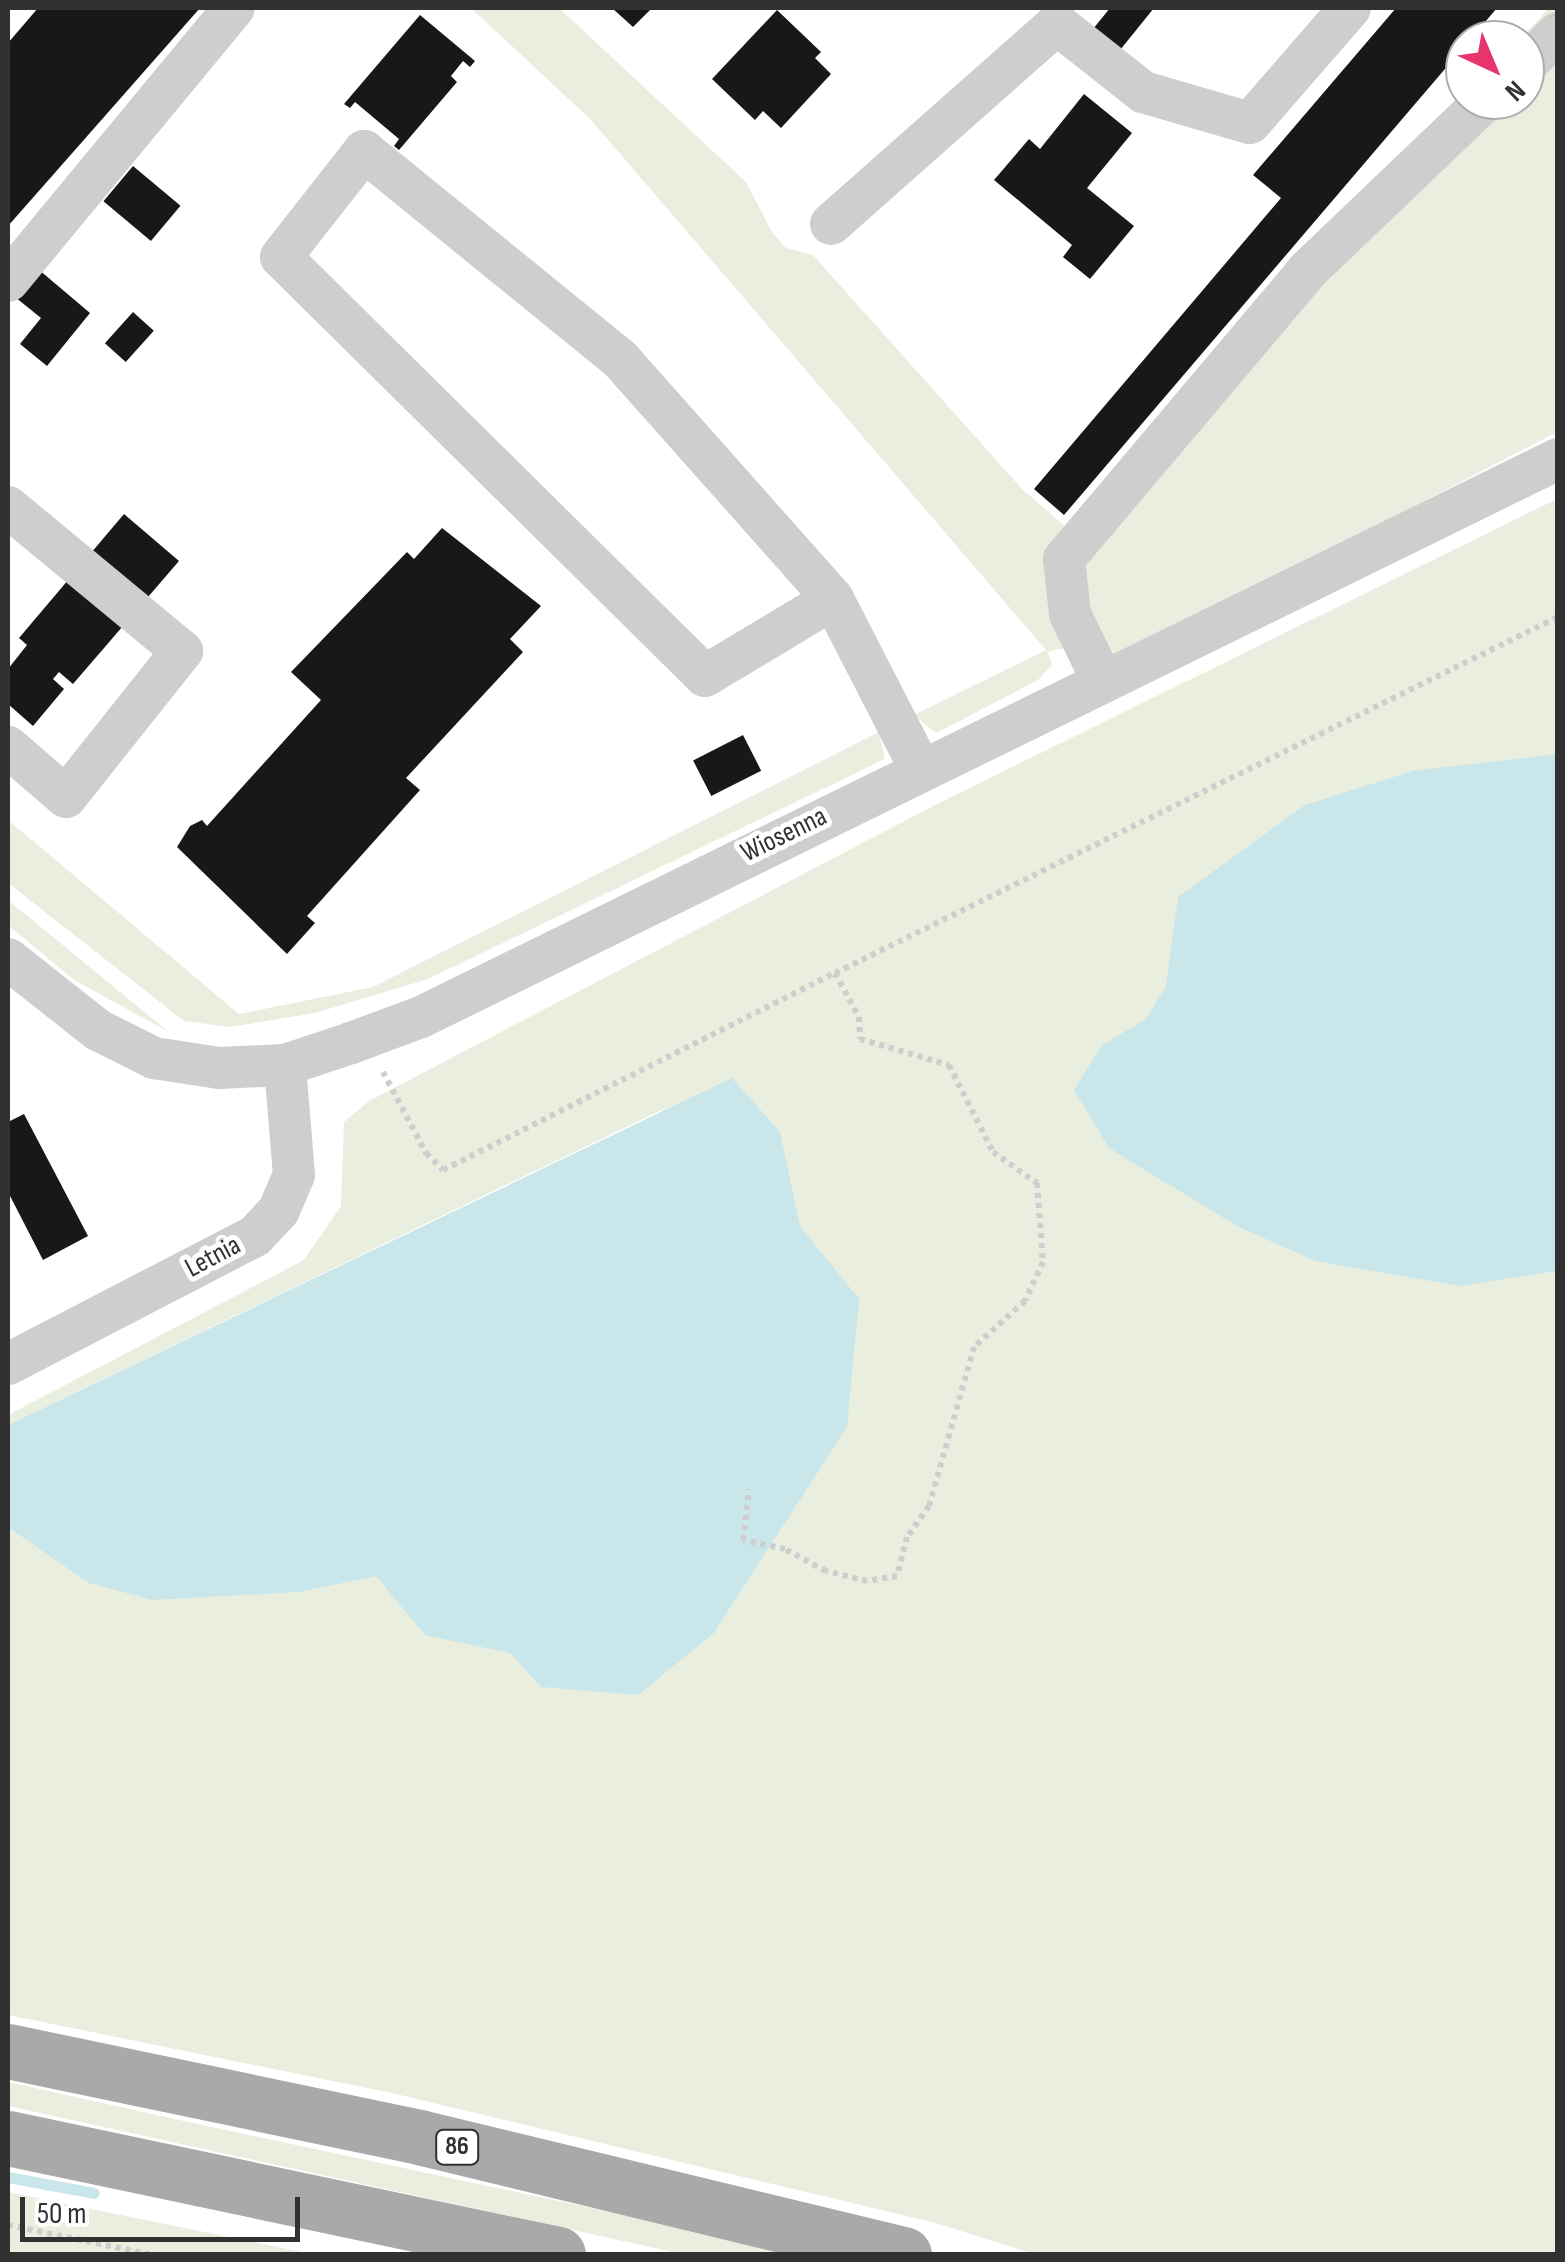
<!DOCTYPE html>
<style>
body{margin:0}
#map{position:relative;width:1565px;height:2262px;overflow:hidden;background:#fff;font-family:"Sofia Sans Condensed",sans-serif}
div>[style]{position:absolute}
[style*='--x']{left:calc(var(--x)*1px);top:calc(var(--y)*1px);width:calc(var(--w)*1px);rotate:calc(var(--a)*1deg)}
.green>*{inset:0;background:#eaeedf}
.water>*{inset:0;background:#c9e6eb}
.stream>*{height:11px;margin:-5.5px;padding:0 5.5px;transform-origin:5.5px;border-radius:5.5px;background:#c9e6eb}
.building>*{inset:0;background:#181818;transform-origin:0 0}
.path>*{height:6px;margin-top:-3px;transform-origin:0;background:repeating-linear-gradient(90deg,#cecece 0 5px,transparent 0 10px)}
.minor>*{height:42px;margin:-21px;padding:0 21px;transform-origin:21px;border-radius:21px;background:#cecece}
.major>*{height:55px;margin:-27.5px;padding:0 27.5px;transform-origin:27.5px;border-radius:27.5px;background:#a9a9a9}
span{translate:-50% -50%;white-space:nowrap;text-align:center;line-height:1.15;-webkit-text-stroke:10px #fff;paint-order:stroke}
.shield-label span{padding:2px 8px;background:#fff;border:2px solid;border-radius:8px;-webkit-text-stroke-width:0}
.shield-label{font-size:25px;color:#313131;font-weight:700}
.street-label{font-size:28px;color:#313131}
.frame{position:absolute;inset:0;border:10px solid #313131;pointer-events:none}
.north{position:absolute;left:1445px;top:20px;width:100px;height:100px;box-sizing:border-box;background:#fff;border:2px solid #adadad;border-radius:50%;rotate:136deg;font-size:28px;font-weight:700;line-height:40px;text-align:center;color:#313131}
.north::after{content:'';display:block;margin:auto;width:35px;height:45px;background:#e7346c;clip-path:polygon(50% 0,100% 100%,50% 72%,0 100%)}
.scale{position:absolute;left:20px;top:2197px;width:280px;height:45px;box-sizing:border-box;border:5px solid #313131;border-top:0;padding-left:12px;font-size:30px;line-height:35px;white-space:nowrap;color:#313131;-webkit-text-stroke:8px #fff;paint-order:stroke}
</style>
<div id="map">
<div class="green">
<div style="clip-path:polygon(471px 8px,559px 8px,746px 182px,772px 232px,786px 248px,813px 255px,1022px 489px,1072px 532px,1466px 100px,1525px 100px,1520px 40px,1549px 8px,1557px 8px,1557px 432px,1097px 671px,1073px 646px,1048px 652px,1052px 665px,1038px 680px,936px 733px,914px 715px,1046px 650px,591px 120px)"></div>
<div style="clip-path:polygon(1557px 499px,1557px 2254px,1034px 2254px,936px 2223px,392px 2093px,8px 2015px,8px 1511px,670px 1106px,8px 1425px,8px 1415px,304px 1260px,341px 1206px,344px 1122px,369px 1101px,939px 803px)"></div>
<div style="clip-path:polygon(879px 732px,885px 759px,428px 979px,315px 1013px,230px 1027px,184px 1021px,8px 883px,8px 820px,239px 1014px,373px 987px)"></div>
<div style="clip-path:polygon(8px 900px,137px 1006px,169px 1032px,74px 980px,8px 925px)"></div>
<div style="clip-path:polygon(8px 2082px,179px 2120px,807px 2254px,682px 2254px,8px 2106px)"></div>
<div style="clip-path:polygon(8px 2192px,312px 2254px,8px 2254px)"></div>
</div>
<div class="water">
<div style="clip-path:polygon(1557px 754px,1557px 1271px,1460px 1286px,1315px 1261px,1237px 1226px,1109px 1148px,1074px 1090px,1102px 1045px,1146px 1019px,1166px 986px,1178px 897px,1305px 805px,1413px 771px)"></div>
<div style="clip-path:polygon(732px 1078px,780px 1132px,800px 1226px,859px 1299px,847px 1427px,713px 1634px,638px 1695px,541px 1687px,510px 1653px,425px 1635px,376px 1576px,299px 1592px,153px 1600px,89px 1583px,8px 1527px,8px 1425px)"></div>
</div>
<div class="stream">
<div style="--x:8;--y:2177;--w:87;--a:10.5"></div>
</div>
<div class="building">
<div style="clip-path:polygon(38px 8px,200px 8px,8px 226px,8px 43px)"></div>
<div style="clip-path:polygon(612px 8px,652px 8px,633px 27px)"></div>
<div style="clip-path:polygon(1110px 8px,1154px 8px,1116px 55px,1089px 34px)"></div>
<div style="clip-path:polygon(1396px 8px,1497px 8px,1064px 515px,1034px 489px,1281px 198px,1253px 175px)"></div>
<div style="clip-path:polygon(777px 10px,821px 52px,815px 58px,831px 74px,781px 128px,763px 111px,755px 120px,712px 79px)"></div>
<div style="clip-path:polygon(420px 15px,475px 61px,470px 67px,463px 61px,451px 76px,457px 82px,399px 150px,394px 146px,399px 139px,355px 102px,350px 108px,344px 104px)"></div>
<div style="clip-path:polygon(1084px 94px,1132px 133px,1087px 188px,1134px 226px,1090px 279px,1063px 257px,1072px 245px,994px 180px,1029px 139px,1040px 149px)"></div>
<div style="left:133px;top:166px;width:62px;height:46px;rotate:40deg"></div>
<div style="clip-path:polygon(38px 269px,90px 313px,47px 366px,20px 344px,41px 318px,15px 297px)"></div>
<div style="left:133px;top:312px;width:28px;height:42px;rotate:42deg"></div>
<div style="clip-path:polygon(124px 514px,179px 561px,73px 684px,59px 672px,53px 679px,64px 689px,33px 726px,8px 704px,8px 669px,27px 645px,19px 638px)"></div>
<div style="clip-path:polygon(442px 528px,541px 606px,510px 639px,523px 652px,406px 778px,420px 790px,307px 916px,315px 923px,287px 954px,177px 847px,190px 826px,202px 820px,207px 826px,321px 700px,291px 672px,407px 552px,414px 559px)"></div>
<div style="left:743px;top:735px;width:40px;height:56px;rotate:63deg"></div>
<div style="clip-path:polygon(24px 1114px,88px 1236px,43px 1260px,8px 1192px,8px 1122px)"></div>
</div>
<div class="path">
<div style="--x:835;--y:973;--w:806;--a:-26.22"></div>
<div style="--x:383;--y:1072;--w:92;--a:62"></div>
<div style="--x:426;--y:1153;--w:24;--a:45"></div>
<div style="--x:443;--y:1170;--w:439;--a:-26.7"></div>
<div style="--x:835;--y:973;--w:50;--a:61.4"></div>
<div style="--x:859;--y:1017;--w:22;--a:87"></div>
<div style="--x:860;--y:1039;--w:93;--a:16.3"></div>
<div style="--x:949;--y:1065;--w:97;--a:63.2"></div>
<div style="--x:993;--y:1152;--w:54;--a:35.2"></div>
<div style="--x:1037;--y:1183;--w:79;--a:85.7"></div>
<div style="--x:1043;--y:1262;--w:43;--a:114.8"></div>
<div style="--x:1025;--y:1301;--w:69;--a:138"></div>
<div style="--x:974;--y:1347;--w:165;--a:105.8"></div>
<div style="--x:929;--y:1506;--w:38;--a:125"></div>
<div style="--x:907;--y:1537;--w:40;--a:104.4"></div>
<div style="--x:897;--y:1576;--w:30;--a:171"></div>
<div style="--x:867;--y:1581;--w:42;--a:-166.3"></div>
<div style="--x:826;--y:1571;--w:47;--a:-151.8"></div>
<div style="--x:785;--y:1549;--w:43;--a:-167.9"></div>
<div style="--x:743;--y:1540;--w:51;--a:-83.3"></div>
<div style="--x:8;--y:2225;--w:144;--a:11.6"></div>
</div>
<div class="minor">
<div style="--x:1525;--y:65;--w:46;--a:-44.1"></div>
<div style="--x:831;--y:224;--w:302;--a:-41.5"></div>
<div style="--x:1057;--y:24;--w:110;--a:38.3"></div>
<div style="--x:1143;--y:92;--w:111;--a:16.2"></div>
<div style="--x:1250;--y:123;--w:152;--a:-49"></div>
<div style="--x:8;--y:281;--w:354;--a:-50.4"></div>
<div style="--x:8;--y:507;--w:226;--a:39.6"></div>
<div style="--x:182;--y:651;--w:186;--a:128.5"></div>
<div style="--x:66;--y:797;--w:77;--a:-139.2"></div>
<div style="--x:833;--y:599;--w:149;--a:149"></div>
<div style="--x:705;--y:676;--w:596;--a:-135.34"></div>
<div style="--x:281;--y:257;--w:135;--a:-51.9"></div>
<div style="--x:364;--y:151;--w:330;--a:39.1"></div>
<div style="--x:620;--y:359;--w:321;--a:48.4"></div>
<div style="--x:833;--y:599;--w:192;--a:62.8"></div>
<div style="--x:1103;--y:682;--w:76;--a:-115.9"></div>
<div style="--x:1070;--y:614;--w:55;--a:-96.2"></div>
<div style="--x:1064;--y:559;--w:377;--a:-49.8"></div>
<div style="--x:1307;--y:271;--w:248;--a:-43.7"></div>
<div style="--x:8;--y:959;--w:115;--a:38.3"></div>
<div style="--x:98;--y:1030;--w:63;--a:26.6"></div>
<div style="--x:154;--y:1058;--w:66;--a:8.7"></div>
<div style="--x:219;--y:1068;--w:66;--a:-2.6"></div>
<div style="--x:285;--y:1065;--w:70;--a:-18.4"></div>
<div style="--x:351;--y:1043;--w:75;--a:-20.4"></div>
<div style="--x:421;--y:1017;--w:1267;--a:-26.14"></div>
<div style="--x:8;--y:1364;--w:278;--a:-27.4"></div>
<div style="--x:255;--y:1236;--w:35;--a:-47"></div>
<div style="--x:279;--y:1210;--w:38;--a:-67"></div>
<div style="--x:294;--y:1175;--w:110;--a:-94.7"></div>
</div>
<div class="major">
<div style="--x:8;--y:2051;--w:420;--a:11.8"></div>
<div style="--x:419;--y:2137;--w:499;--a:13.6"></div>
<div style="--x:8;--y:2138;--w:562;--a:11.91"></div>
</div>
<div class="shield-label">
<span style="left:457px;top:2147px">86</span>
</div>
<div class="street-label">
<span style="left:784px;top:835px;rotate:-26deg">Wiosenna</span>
<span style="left:213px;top:1257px;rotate:-28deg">Letnia</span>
</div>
<div class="frame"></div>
<div class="north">N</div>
<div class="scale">50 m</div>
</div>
